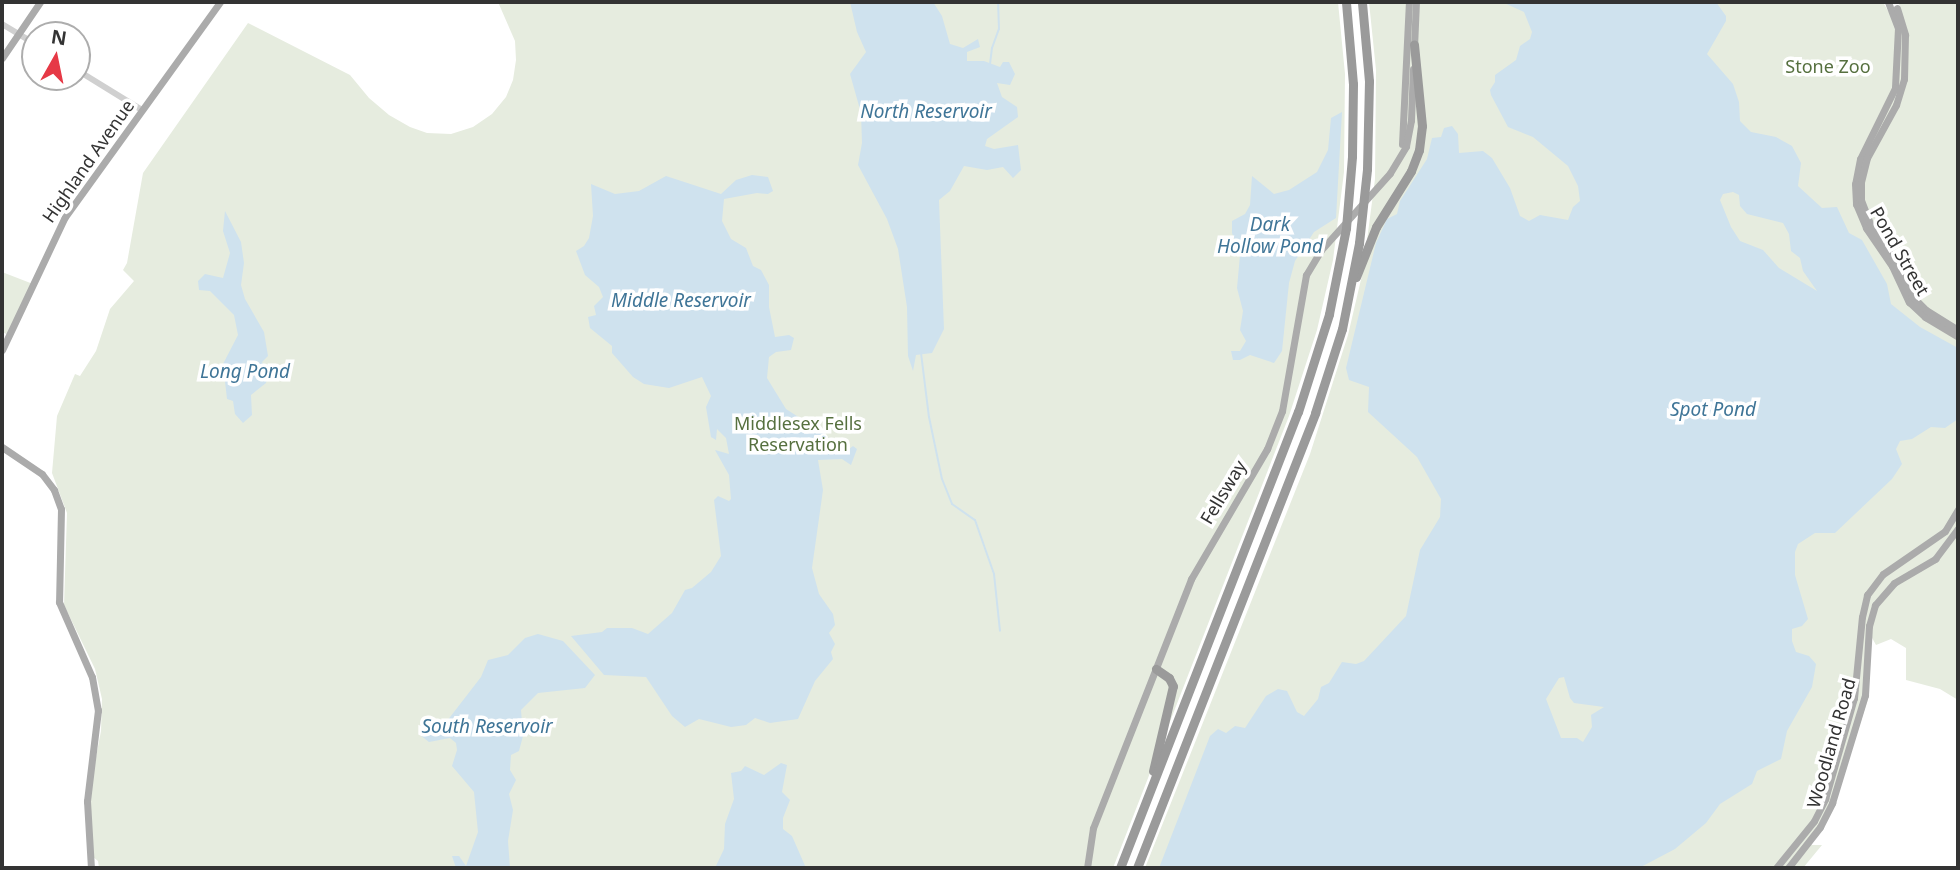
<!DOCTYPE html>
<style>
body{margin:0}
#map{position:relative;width:1960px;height:870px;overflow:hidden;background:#fff;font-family:"Noto Sans",sans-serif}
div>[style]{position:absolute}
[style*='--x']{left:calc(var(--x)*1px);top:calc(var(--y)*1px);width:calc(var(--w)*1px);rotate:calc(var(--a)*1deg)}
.green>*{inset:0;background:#e6ecdf}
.water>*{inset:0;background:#cfe2ee}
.stream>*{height:2px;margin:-1px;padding:0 1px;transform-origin:1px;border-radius:1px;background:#cfe2ee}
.minor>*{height:6px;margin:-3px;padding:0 3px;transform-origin:3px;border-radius:3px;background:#d0d0d0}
.major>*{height:7px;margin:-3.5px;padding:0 3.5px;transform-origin:3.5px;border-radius:3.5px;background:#ababab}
.highway>*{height:9px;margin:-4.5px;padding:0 4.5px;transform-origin:4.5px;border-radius:4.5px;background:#9a9a9a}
span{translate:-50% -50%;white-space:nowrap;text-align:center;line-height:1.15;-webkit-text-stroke:7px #fff;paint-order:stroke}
.park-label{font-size:18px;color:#56703f}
.street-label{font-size:18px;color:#333}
.water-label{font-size:19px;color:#3f7597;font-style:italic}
.frame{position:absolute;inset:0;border:4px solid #333;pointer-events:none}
.north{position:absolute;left:21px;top:21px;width:70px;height:70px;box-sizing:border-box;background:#fff;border:2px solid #adadad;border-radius:50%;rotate:9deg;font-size:19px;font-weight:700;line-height:28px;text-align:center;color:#333}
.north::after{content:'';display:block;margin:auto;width:24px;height:32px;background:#e63946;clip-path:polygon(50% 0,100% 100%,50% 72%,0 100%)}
</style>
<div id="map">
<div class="green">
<div style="clip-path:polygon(498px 2px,1338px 2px,1345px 74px,1344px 172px,1333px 260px,1317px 330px,1289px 416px,1113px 868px,99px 868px,98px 861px,93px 857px,90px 788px,101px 731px,102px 699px,95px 669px,64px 605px,67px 513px,52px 473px,57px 416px,75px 374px,80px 376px,96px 351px,110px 309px,134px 281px,123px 270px,127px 263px,143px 173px,248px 23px,350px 75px,369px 98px,389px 115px,410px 127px,427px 133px,451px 134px,473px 127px,492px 114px,506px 97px,513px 80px,516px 60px,515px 41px)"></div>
<div style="clip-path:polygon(1369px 2px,1883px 2px,1892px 18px,1900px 6px,1898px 2px,1958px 2px,1958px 700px,1940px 689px,1906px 680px,1906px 648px,1891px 639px,1876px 645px,1871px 636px,1868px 699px,1832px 812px,1811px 845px,1822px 845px,1803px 868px,1145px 868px,1310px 454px,1348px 335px,1363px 271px,1375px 179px,1376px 70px)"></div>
<div style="clip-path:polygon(2px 272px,33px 284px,28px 304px,11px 336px,2px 332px)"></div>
</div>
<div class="water">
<div style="clip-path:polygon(850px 2px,933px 2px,942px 16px,950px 44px,963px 48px,978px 39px,980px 47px,967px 52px,967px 61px,984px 61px,1000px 67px,1003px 62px,1009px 62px,1015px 74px,1010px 85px,997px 83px,1002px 97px,1017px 107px,1018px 117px,987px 139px,985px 146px,994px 149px,1018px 145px,1021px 170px,1013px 178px,1003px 167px,987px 170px,964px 166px,950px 191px,939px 200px,944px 329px,932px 353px,916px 355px,913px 371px,908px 356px,907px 307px,898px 249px,887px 219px,858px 165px,862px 143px,861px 113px,850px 74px,866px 52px,857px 32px)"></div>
<div style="clip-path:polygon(evenodd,1502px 2px,1716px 2px,1726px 16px,1726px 21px,1707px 54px,1733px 84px,1739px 102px,1740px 121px,1751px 132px,1776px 137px,1792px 146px,1801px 163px,1798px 186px,1822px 208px,1837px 207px,1849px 233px,1862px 240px,1887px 284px,1891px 304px,1920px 327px,1958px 348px,1958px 419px,1945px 428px,1931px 427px,1912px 439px,1900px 441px,1896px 449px,1902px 464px,1892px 479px,1835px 533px,1815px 533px,1798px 544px,1795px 552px,1795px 575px,1808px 619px,1802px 626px,1792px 629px,1792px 641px,1796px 652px,1809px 656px,1816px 664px,1812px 687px,1787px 731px,1781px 759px,1757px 771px,1752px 784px,1720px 804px,1706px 823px,1675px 849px,1639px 868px,1159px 868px,1210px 736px,1218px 729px,1226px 733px,1235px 726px,1245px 728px,1266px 696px,1278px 689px,1287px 691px,1297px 712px,1304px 716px,1318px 699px,1321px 687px,1329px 683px,1342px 662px,1356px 664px,1364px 661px,1406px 616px,1420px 550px,1440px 517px,1441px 499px,1417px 457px,1368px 412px,1369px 387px,1349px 380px,1346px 368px,1376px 243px,1387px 219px,1397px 214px,1400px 201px,1427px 159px,1432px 138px,1441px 137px,1444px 128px,1452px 126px,1458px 134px,1459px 153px,1483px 151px,1492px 158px,1510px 188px,1520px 216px,1529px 221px,1540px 215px,1568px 220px,1573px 207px,1580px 201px,1578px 186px,1568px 166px,1533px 137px,1508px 127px,1491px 95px,1490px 90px,1495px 82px,1495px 75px,1516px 60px,1520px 46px,1530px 39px,1532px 32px,1524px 12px,1502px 2px,1733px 192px,1739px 195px,1740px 206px,1747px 214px,1783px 223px,1789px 234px,1791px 251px,1800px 258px,1803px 271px,1817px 291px,1779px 268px,1763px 250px,1740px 241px,1731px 227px,1720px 200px,1723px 194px,1733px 192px,1502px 2px,1564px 677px,1570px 698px,1574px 703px,1604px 707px,1591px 715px,1592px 727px,1583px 742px,1577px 738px,1561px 738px,1546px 699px,1559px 678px,1564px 677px)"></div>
<div style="clip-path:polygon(1342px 112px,1336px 218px,1314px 232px,1295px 261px,1289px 283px,1282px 351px,1274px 363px,1250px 355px,1240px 360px,1233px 360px,1231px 351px,1240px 351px,1246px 341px,1240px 330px,1243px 311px,1237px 288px,1240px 255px,1232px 233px,1232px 221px,1245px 214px,1250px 205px,1252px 176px,1274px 194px,1289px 190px,1317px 172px,1328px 150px,1331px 118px)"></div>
<div style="clip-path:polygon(752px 175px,768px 177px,773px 191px,768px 194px,757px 193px,724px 199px,722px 221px,731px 239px,746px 248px,753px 266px,761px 270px,769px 285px,769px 307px,775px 337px,789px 335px,794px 338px,791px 350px,776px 352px,769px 357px,767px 378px,786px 409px,800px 418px,814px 421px,835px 446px,845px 452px,853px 446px,857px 449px,851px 465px,842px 459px,818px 460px,823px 490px,812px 568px,819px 594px,833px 614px,835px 625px,829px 633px,835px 644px,831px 652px,833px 659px,815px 681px,798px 719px,770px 723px,755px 718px,746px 725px,731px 727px,699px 719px,685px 727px,672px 716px,646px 677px,604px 675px,571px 636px,602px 632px,607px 628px,632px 628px,648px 634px,672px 613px,685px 590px,692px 588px,711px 572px,721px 556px,714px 500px,718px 496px,729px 501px,731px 499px,729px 475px,715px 450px,729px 454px,726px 438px,717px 429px,716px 440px,711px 437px,706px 407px,711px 396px,702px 377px,669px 388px,644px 384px,633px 377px,612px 353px,612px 346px,590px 328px,588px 317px,596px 315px,594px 306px,603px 297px,599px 287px,585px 275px,576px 251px,584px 246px,589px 238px,593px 216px,591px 184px,615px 194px,639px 191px,666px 176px,721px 194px,736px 180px)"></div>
<div style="clip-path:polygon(225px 211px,241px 242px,244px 263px,241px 285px,245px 299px,264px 332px,268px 356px,262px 362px,268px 375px,266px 383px,251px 395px,252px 415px,243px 423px,235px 414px,233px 401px,227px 399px,223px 364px,238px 335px,234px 315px,210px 291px,199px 290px,198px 281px,205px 274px,223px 278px,230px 253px,223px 231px)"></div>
<div style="clip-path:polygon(538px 634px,563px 641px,595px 675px,585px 688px,538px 693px,521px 710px,523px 736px,519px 751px,511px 755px,510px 770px,516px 780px,509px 794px,513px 810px,508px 841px,510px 868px,456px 868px,452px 856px,459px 856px,466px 866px,478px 832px,474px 792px,452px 766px,457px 750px,456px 743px,450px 738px,429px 742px,420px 735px,447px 721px,481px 677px,488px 660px,508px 655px,525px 638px)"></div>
<div style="clip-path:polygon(781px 763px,787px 765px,782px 792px,790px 800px,783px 818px,783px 829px,792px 836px,806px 868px,715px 868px,724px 849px,725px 824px,734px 799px,731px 773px,741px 771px,745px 766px,764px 775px)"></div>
</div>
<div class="stream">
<div style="--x:990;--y:64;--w:16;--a:-83"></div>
<div style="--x:992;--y:48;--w:20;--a:-70"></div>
<div style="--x:999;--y:29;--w:27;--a:-92"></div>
<div style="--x:921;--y:353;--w:64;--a:82.9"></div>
<div style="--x:929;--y:417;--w:63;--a:78.2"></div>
<div style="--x:942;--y:479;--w:27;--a:68"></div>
<div style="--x:952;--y:504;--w:28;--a:35"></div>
<div style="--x:975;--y:520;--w:57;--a:70.6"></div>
<div style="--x:994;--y:574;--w:57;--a:84"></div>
</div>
<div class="minor">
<div style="--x:2;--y:24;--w:39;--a:31"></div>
<div style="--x:77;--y:70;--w:76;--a:31.6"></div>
</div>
<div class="major">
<div style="--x:1888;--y:2;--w:28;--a:69"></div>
<div style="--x:1898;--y:28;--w:60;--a:92.9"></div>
<div style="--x:1895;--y:88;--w:79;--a:116.2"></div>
<div style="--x:1860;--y:159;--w:25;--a:101"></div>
<div style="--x:1855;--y:184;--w:20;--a:87"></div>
<div style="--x:1856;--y:204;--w:26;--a:67"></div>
<div style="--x:1866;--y:228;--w:46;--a:55.6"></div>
<div style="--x:1892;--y:266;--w:40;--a:65"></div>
<div style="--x:1909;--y:302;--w:22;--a:43"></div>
<div style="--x:1925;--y:317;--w:39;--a:31"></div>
<div style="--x:1897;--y:8;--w:28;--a:73"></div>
<div style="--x:1905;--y:35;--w:44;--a:91.3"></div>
<div style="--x:1904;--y:79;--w:27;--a:107"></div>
<div style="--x:1896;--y:105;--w:60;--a:118.7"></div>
<div style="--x:1867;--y:158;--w:25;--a:104"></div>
<div style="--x:1861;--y:182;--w:18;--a:90"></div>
<div style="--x:1861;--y:200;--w:26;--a:69"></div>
<div style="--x:1870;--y:224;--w:46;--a:55.6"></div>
<div style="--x:1896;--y:262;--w:38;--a:65"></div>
<div style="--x:1912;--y:296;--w:20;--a:45"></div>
<div style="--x:1926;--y:310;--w:38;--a:32"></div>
<div style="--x:1414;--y:47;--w:45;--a:-87.5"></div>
<div style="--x:2;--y:58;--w:68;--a:-55.8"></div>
<div style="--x:1402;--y:144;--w:142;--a:-87.2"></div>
<div style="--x:2;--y:350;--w:147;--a:-64.7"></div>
<div style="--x:65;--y:217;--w:265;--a:-54.2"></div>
<div style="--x:2;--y:447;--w:48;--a:34"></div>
<div style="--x:42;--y:474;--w:20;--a:53"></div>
<div style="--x:54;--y:490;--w:20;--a:70"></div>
<div style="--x:61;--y:509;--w:93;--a:91.2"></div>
<div style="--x:59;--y:602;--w:82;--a:66.3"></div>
<div style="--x:92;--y:677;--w:34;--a:80"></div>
<div style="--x:98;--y:710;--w:92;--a:96.9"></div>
<div style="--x:87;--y:801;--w:67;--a:86.6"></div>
<div style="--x:1087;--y:868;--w:40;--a:-81.5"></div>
<div style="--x:1093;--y:828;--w:268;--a:-68.5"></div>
<div style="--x:1191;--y:579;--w:151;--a:-59.7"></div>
<div style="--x:1267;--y:449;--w:41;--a:-68.5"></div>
<div style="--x:1282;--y:411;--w:138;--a:-80"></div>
<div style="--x:1306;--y:275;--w:29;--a:-59"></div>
<div style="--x:1321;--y:250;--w:103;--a:-48.1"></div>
<div style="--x:1390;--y:173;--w:31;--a:-59"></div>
<div style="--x:1406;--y:146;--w:26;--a:-79"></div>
<div style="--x:1411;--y:120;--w:51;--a:-87.8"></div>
<div style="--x:1776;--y:868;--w:60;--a:-51"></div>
<div style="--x:1814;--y:821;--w:25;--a:-63"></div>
<div style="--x:1825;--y:799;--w:105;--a:-74"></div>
<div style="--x:1854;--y:698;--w:81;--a:-84.4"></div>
<div style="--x:1862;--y:617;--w:23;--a:-77"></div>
<div style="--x:1867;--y:595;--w:26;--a:-53"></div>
<div style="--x:1883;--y:574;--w:75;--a:-34.7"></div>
<div style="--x:1945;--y:531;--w:26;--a:-59"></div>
<div style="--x:1788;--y:868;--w:52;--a:-52"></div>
<div style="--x:1820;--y:827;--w:27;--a:-63"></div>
<div style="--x:1832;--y:803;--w:113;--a:-73"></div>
<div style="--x:1865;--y:695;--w:69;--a:-86.7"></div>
<div style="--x:1869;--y:626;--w:22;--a:-74"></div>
<div style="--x:1875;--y:605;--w:29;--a:-49"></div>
<div style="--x:1894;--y:583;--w:48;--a:-30.3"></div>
<div style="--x:1935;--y:559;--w:38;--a:-53"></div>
</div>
<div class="highway">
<div style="--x:1356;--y:277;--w:54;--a:-68.2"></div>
<div style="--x:1376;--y:227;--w:66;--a:-58"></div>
<div style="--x:1411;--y:171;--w:22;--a:-69"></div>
<div style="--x:1419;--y:150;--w:24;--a:-83"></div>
<div style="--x:1422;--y:126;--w:82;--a:-95.6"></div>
<div style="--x:1153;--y:771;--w:87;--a:-76.8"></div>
<div style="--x:1173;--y:686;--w:9;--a:-117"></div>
<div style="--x:1169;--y:678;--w:16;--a:-145"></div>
<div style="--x:1120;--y:868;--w:490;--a:-68.7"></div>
<div style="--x:1298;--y:412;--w:103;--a:-72.4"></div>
<div style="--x:1329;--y:314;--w:88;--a:-78.8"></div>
<div style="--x:1346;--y:228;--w:72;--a:-85.2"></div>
<div style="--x:1352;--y:156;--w:72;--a:-89.2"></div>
<div style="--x:1353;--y:84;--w:82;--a:-94.9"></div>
<div style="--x:1137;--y:868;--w:489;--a:-68.6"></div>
<div style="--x:1315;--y:413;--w:88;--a:-72.2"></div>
<div style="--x:1342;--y:329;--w:88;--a:-78.8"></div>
<div style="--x:1359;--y:243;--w:74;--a:-83.8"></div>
<div style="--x:1367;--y:169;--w:88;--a:-88.7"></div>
<div style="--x:1369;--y:81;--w:79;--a:-95.1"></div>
</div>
<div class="park-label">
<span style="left:1828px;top:66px">Stone Zoo</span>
<span style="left:798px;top:434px">Middlesex Fells<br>Reservation</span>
</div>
<div class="street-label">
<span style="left:88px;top:161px;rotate:-55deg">Highland Avenue</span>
<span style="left:1900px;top:251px;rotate:60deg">Pond Street</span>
<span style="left:1223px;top:492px;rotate:-59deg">Fellsway</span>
<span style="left:1831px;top:743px;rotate:-74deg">Woodland Road</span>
</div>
<div class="water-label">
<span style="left:926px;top:112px">North Reservoir</span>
<span style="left:1270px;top:236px">Dark<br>Hollow Pond</span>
<span style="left:681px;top:301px">Middle Reservoir</span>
<span style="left:245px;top:372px">Long Pond</span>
<span style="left:1713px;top:410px">Spot Pond</span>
<span style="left:487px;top:727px">South Reservoir</span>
</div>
<div class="frame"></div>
<div class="north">N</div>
</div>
